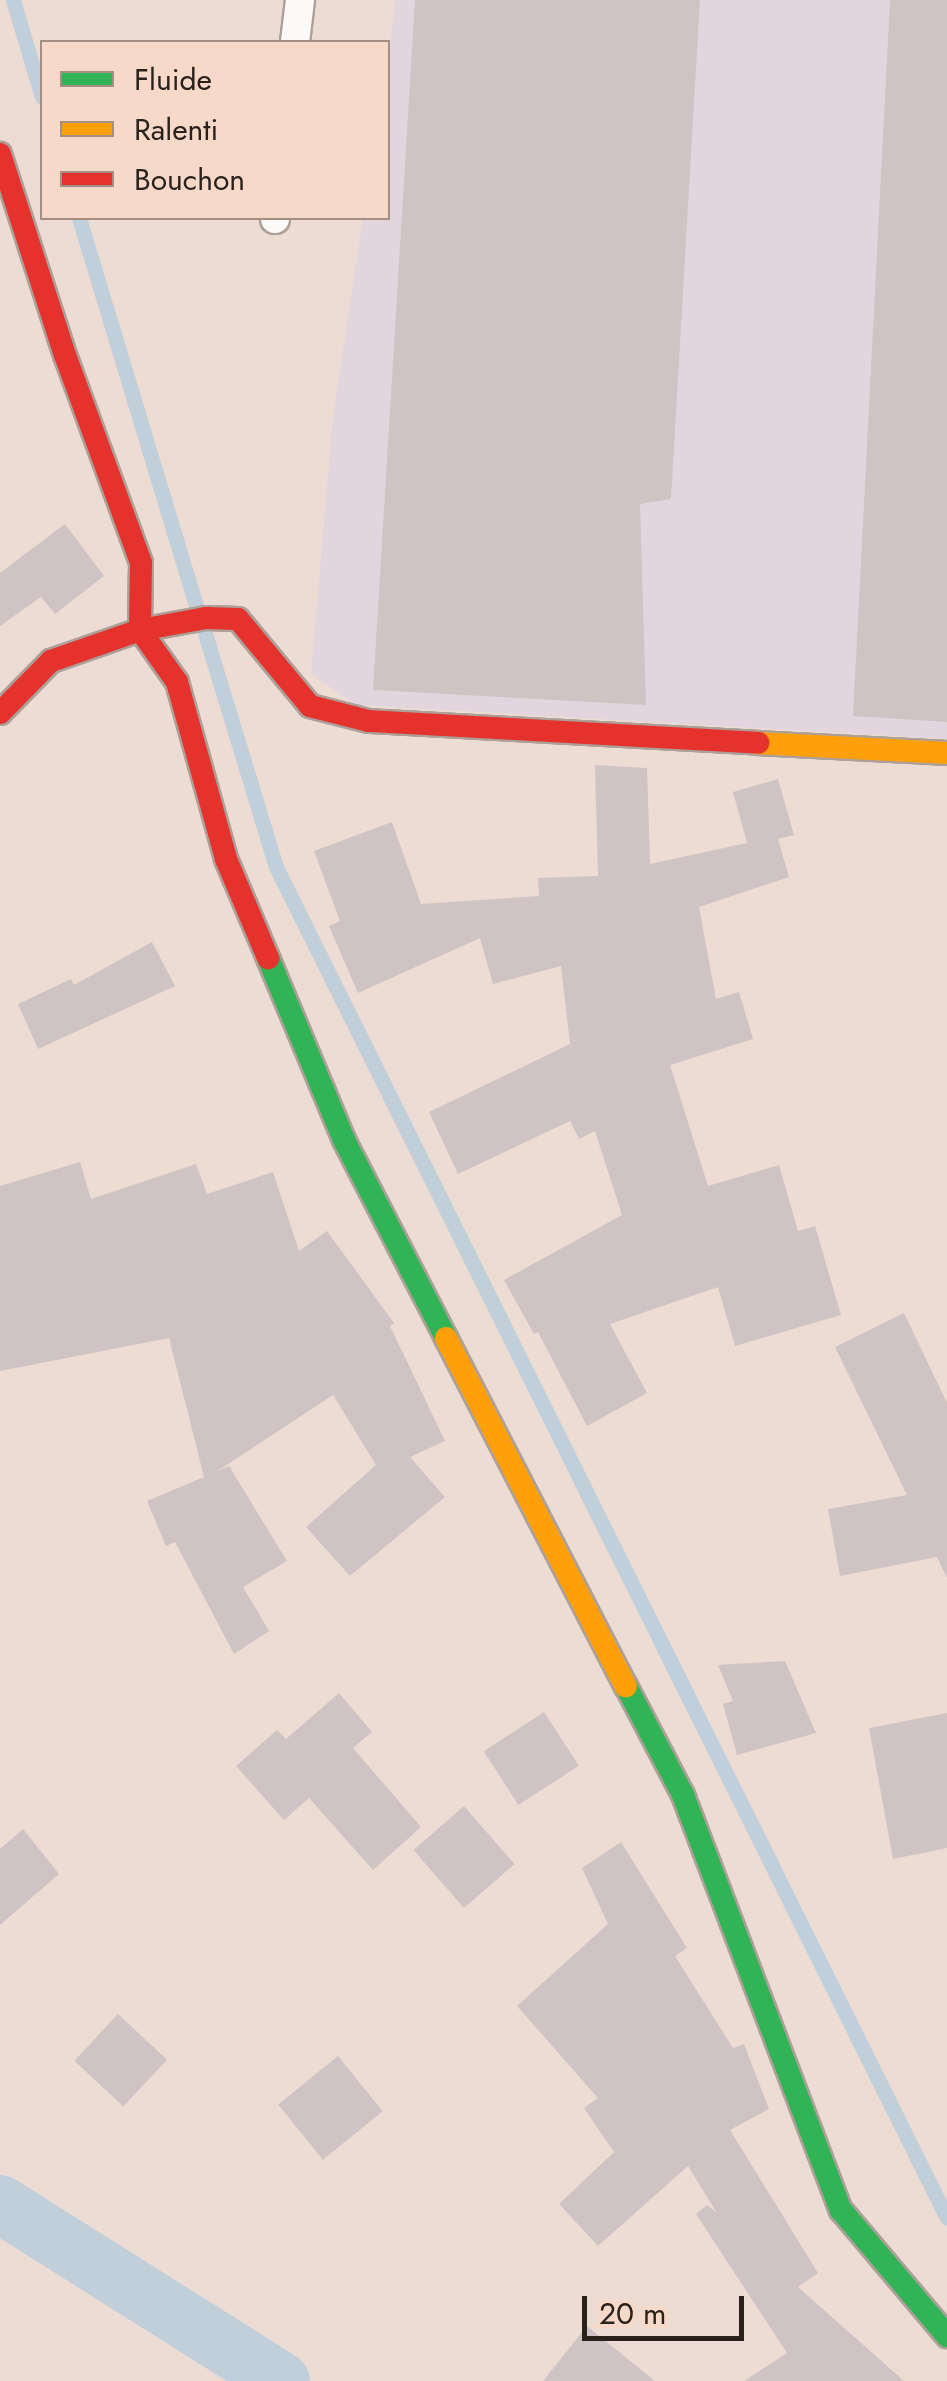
<!DOCTYPE html>
<style>
body{margin:0}
#map{position:relative;width:947px;height:2381px;overflow:hidden;background:#ecdcd4;font-family:Jost,sans-serif}
div>[style]{position:absolute}
[style*='--x']{left:calc(var(--x)*1px);top:calc(var(--y)*1px);width:calc(var(--w)*1px);rotate:calc(var(--a)*1deg)}
.industrial>*{inset:0;background:#e3d5dd}
.stream>*{height:15px;margin:-7.5px;padding:0 7.5px;transform-origin:7.5px;border-radius:7.5px;background:#c1cfdb}
.canal>*{height:58px;margin:-29px;padding:0 29px;transform-origin:29px;border-radius:29px;background:#c1cfdb}
.building>*{inset:0;background:#d0c3c4;transform-origin:0 0}
.roads{filter:drop-shadow(2px 0 #aca099) drop-shadow(-2px 0 #aca099) drop-shadow(0 2px #aca099) drop-shadow(0 -2px #aca099)}
.lane>*{height:28px;margin:-14px;padding:0 14px;transform-origin:14px;border-radius:14px;background:#fcfaf9}
.fast>*{height:22px;margin:-11px;padding:0 11px;transform-origin:11px;border-radius:11px;background:#30b455}
.slow>*{height:22px;margin:-11px;padding:0 11px;transform-origin:11px;border-radius:11px;background:#ff9f0a}
.jam>*{height:22px;margin:-11px;padding:0 11px;transform-origin:11px;border-radius:11px;background:#e5322d}
span{translate:-50% -50%;white-space:nowrap;text-align:center;line-height:1.15;-webkit-text-stroke:8px #f6d9c9;paint-order:stroke}
.legend{position:absolute;left:40px;top:40px;width:350px;height:180px;box-sizing:border-box;background:#f6d9c9;border:2px solid #a58f83;margin:0;padding:12px 18px;list-style:none;font-size:30px;color:#2b211b}
.legend li{display:flex;align-items:center;gap:20px;height:50px}
.legend b{width:50px;border:2px solid #a58f83}
.scale{position:absolute;left:582px;top:2296px;width:162px;height:45px;box-sizing:border-box;border:5px solid #2b211b;border-top:0;padding-left:12px;font-size:30px;line-height:35px;white-space:nowrap;color:#2b211b;-webkit-text-stroke:8px #f6d9c9;paint-order:stroke}
</style>
<div id="map">
<div class="industrial">
<div style="clip-path:polygon(396px 0,947px 0,947px 739px,357px 705px,311px 674px,333px 417px,363px 218px,388px 218px,388px 57px)"></div>
</div>
<div class="stream">
<div style="--x:13;--y:0;--w:101;--a:73.4"></div>
<div style="--x:79;--y:218;--w:407;--a:73.2"></div>
<div style="--x:204;--y:630;--w:248;--a:73.1"></div>
<div style="--x:276;--y:867;--w:1508;--a:63.59"></div>
</div>
<div class="canal">
<div style="--x:0;--y:2204;--w:332;--a:32.2"></div>
</div>
<div class="building">
<div style="clip-path:polygon(415px 0,700px 0,671px 499px,640px 504px,646px 705px,373px 690px)"></div>
<div style="clip-path:polygon(890px 0,947px 0,947px 722px,853px 716px)"></div>
<div style="clip-path:polygon(65px 524px,104px 576px,55px 614px,41px 597px,0 626px,0 573px)"></div>
<div style="clip-path:polygon(595px 765px,647px 768px,650px 864px,747px 843px,733px 792px,778px 779px,794px 835px,778px 839px,789px 877px,699px 907px,716px 999px,739px 992px,753px 1039px,670px 1065px,708px 1186px,779px 1165px,798px 1231px,815px 1226px,841px 1315px,735px 1346px,718px 1287px,610px 1324px,647px 1393px,587px 1426px,538px 1332px,534px 1334px,504px 1280px,622px 1215px,595px 1131px,579px 1139px,570px 1121px,458px 1174px,429px 1112px,570px 1044px,561px 966px,493px 984px,480px 938px,358px 993px,329px 926px,340px 921px,314px 851px,392px 822px,421px 904px,539px 896px,538px 878px,598px 876px)"></div>
<div style="clip-path:polygon(152px 942px,175px 986px,38px 1049px,18px 1004px,71px 979px,74px 985px)"></div>
<div style="clip-path:polygon(80px 1162px,91px 1199px,196px 1164px,207px 1194px,273px 1172px,299px 1251px,327px 1231px,394px 1323px,390px 1326px,445px 1441px,410px 1457px,445px 1497px,350px 1576px,306px 1527px,376px 1465px,333px 1395px,216px 1472px,229px 1466px,287px 1561px,243px 1587px,269px 1631px,234px 1654px,175px 1542px,166px 1546px,147px 1501px,204px 1477px,169px 1338px,0 1371px,0 1186px)"></div>
<div style="clip-path:polygon(904px 1313px,947px 1403px,947px 1578px,937px 1557px,840px 1576px,828px 1509px,907px 1495px,835px 1347px)"></div>
<div style="clip-path:polygon(785px 1661px,816px 1733px,737px 1755px,723px 1704px,733px 1701px,718px 1665px)"></div>
<div style="clip-path:polygon(339px 1693px,372px 1732px,353px 1748px,421px 1827px,373px 1870px,309px 1798px,284px 1820px,236px 1766px,277px 1730px,286px 1739px)"></div>
<div style="left:544px;top:1712px;width:64px;height:72px;rotate:57deg"></div>
<div style="clip-path:polygon(947px 1713px,947px 1848px,893px 1859px,869px 1728px)"></div>
<div style="left:464px;top:1806px;width:77px;height:67px;rotate:49deg"></div>
<div style="clip-path:polygon(23px 1829px,59px 1874px,0 1925px,0 1849px)"></div>
<div style="clip-path:polygon(621px 1842px,687px 1948px,675px 1956px,733px 2048px,744px 2044px,769px 2109px,730px 2130px,818px 2273px,798px 2287px,904px 2381px,744px 2381px,787px 2353px,696px 2214px,707px 2205px,717px 2213px,688px 2166px,598px 2246px,559px 2204px,614px 2152px,584px 2108px,598px 2098px,517px 2006px,608px 1924px,582px 1868px)"></div>
<div style="left:118px;top:2014px;width:67px;height:64px;rotate:43deg"></div>
<div style="left:338px;top:2056px;width:71px;height:77px;rotate:51deg"></div>
<div style="clip-path:polygon(587px 2326px,655px 2381px,543px 2381px)"></div>
</div>
<div class="roads">
<div class="lane">
<div style="--x:295;--y:42;--w:42;--a:-83.2"></div>
<div style="--x:275;--y:219;--w:1;--a:-90"></div>
</div>
<div class="fast">
<div style="--x:268;--y:958;--w:197;--a:67.3"></div>
<div style="--x:344;--y:1140;--w:223;--a:62.7"></div>
<div style="--x:626;--y:1686;--w:123;--a:62.4"></div>
<div style="--x:683;--y:1795;--w:444;--a:69.2"></div>
<div style="--x:841;--y:2210;--w:165;--a:49.9"></div>
</div>
<div class="slow">
<div style="--x:758;--y:743;--w:189;--a:3"></div>
<div style="--x:446;--y:1338;--w:392;--a:62.7"></div>
</div>
<div class="jam">
<div style="--x:0;--y:154;--w:211;--a:72.1"></div>
<div style="--x:65;--y:355;--w:221;--a:69.9"></div>
<div style="--x:141;--y:563;--w:67;--a:90.9"></div>
<div style="--x:140;--y:630;--w:64;--a:54.6"></div>
<div style="--x:177;--y:682;--w:184;--a:74.5"></div>
<div style="--x:226;--y:859;--w:108;--a:67"></div>
<div style="--x:0;--y:713;--w:73;--a:-45.6"></div>
<div style="--x:51;--y:661;--w:94;--a:-19.2"></div>
<div style="--x:140;--y:630;--w:67;--a:-10.3"></div>
<div style="--x:206;--y:618;--w:32;--a:2"></div>
<div style="--x:238;--y:619;--w:113;--a:50.4"></div>
<div style="--x:310;--y:706;--w:61;--a:14.3"></div>
<div style="--x:369;--y:721;--w:390;--a:3.2"></div>
</div>
</div>
<ul class="legend">
<li><b style="height:12px;background:#30b455"></b>Fluide</li>
<li><b style="height:12px;background:#ff9f0a"></b>Ralenti</li>
<li><b style="height:12px;background:#e5322d"></b>Bouchon</li>
</ul>
<div class="scale">20 m</div>
</div>
